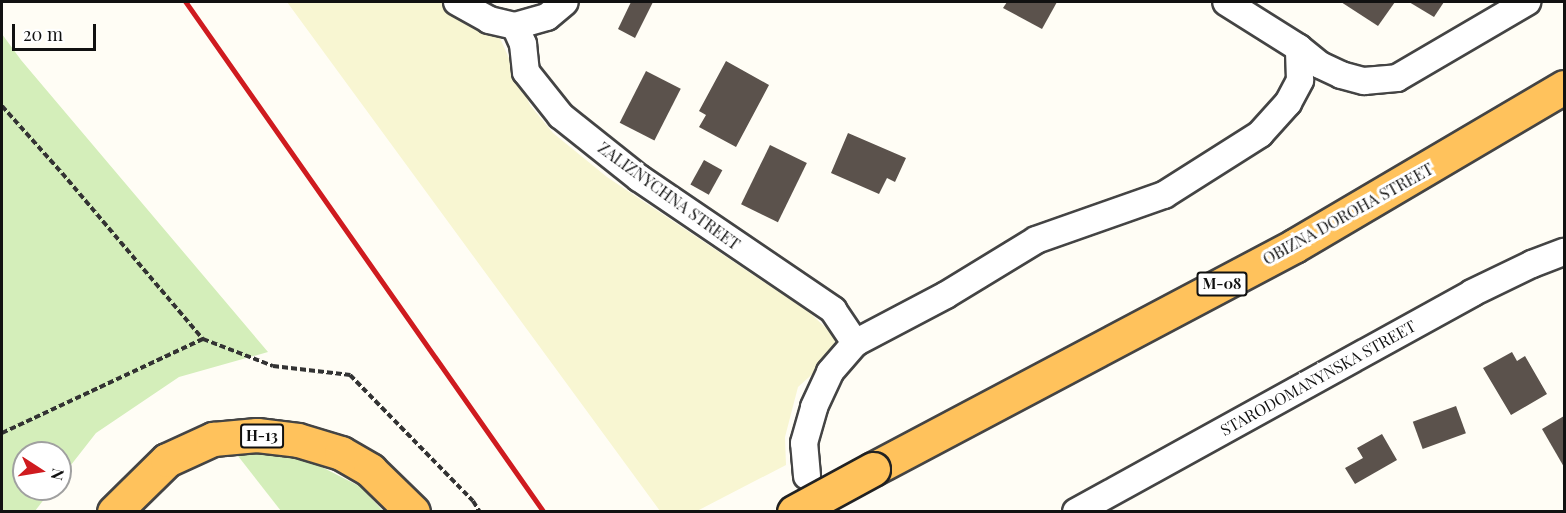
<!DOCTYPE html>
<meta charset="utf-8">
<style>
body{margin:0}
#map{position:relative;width:1566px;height:513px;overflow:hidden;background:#fffdf5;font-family:"Playfair Display",serif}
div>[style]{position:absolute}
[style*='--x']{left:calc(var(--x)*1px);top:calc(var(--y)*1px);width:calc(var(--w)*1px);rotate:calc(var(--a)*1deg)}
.farmland>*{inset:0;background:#f8f6d2}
.green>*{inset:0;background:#d4eeba}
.building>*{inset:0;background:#5b524c;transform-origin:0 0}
.path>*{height:4px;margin-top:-2px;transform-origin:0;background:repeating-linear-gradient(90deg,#333 0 6px,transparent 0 9px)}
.roads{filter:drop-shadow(2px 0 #444) drop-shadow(-2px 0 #444) drop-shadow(0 2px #444) drop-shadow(0 -2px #444)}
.minor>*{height:26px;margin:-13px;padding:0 13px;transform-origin:13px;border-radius:13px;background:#fff}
.trunk>*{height:33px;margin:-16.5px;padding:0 16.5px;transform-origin:16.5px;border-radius:16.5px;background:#ffc25c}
.rail>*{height:4.5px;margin:-2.25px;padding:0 2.25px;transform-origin:2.25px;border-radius:2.25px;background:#cf1b1f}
.bridges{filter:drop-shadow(2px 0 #222) drop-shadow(-2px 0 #222) drop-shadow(0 2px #222) drop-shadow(0 -2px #222)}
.trunk-bridge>*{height:33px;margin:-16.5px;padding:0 16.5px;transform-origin:16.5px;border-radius:16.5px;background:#ffc25c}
span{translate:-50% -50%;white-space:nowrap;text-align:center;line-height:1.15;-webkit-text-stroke:6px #fff;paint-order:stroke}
.shield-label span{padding:2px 4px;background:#fff;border:2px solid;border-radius:4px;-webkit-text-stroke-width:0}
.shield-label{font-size:15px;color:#111;font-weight:700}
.street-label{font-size:16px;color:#111}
.frame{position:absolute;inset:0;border:3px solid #111;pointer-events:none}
.north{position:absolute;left:12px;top:441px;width:60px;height:60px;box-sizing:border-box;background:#fff;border:2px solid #a0a0a0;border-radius:50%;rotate:102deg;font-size:16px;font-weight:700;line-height:24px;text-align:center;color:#111}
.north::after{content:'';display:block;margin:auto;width:21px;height:27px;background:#cf1b1f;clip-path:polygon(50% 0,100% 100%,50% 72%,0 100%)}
.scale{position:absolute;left:12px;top:24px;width:84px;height:27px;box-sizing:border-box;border:3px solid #111;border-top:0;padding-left:8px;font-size:18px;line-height:21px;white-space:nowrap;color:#111;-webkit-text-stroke:4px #fff;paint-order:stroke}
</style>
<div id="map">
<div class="farmland">
<div style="clip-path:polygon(287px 2px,448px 2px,499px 36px,530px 105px,553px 133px,607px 177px,810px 313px,827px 329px,835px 339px,838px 351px,798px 387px,785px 437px,786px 465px,697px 511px,660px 511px)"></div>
</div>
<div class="green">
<div style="clip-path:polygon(2px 34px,21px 60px,268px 352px,179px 377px,96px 433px,60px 479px,60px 453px,24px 453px,24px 489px,52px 489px,35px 511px,2px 511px)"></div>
<div style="clip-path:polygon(259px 452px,310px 461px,361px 487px,383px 511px,281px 511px,238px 456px)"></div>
</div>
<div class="building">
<div style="clip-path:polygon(631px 2px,653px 2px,635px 38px,618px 29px)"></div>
<div style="clip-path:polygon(1007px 2px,1057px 2px,1042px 29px,1003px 8px)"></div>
<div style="clip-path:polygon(1341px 2px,1395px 2px,1378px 26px)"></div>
<div style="clip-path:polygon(1409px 2px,1444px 2px,1434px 17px)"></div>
<div style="clip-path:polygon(726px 61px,769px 85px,736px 147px,699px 127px,706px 115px,699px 111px)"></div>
<div style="left:646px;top:71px;width:39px;height:58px;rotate:27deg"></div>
<div style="clip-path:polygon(848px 133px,906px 158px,895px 182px,887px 178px,879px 194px,831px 173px)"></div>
<div style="left:770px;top:145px;width:41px;height:66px;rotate:26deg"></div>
<div style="left:704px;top:160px;width:21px;height:28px;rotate:29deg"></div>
<div style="clip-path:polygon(1512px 352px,1517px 361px,1525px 356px,1547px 394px,1511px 415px,1483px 368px)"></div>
<div style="left:1456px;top:406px;width:29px;height:46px;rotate:70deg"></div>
<div style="clip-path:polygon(1564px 416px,1564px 467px,1542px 429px)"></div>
<div style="clip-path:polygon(1382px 434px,1397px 460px,1355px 484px,1345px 468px,1363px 458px,1357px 448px)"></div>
</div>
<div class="path">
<div style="--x:2;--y:106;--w:90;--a:48.2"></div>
<div style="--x:62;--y:173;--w:218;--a:49.7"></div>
<div style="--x:203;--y:339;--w:75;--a:21.1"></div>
<div style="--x:273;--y:366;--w:78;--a:6.7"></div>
<div style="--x:350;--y:375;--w:176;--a:45.7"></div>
<div style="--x:473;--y:501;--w:13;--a:58"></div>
<div style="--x:2;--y:433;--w:222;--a:-25.1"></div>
</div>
<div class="roads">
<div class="minor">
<div style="--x:457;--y:2;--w:37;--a:29"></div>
<div style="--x:489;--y:20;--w:27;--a:13"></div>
<div style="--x:515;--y:26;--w:20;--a:66"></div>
<div style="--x:523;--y:44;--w:28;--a:84"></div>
<div style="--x:526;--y:72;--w:56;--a:51.5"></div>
<div style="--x:561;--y:116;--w:100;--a:38.5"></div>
<div style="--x:639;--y:178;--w:235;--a:34.2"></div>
<div style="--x:833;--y:310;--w:40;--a:56"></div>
<div style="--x:515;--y:26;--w:33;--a:-16"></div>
<div style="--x:547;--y:17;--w:23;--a:-40"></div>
<div style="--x:1299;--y:48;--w:27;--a:39"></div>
<div style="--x:1320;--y:65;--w:23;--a:25"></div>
<div style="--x:1341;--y:75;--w:24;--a:15"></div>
<div style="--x:1364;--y:81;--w:33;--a:-5"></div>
<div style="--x:1397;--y:78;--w:151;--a:-30.3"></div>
<div style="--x:807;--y:476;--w:33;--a:-95"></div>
<div style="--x:804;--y:443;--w:37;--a:-74"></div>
<div style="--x:814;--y:407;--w:38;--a:-65"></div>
<div style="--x:830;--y:372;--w:38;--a:-49"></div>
<div style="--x:855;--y:343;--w:103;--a:-27.8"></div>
<div style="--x:946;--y:295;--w:105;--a:-31.4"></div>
<div style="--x:1036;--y:240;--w:136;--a:-19.4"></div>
<div style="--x:1164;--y:195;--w:114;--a:-32.4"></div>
<div style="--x:1260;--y:134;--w:42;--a:-47.9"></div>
<div style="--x:1288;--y:103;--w:26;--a:-62"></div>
<div style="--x:1300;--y:80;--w:32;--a:-92"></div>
<div style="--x:1299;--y:48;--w:86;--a:-147.8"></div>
<div style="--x:1076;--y:512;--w:453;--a:-28.9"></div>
<div style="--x:1472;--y:293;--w:67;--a:-25.8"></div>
<div style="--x:1532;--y:264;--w:34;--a:-21"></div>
</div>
<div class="trunk">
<div style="--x:873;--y:469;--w:476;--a:-27.9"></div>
<div style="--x:1294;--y:246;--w:313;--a:-30.5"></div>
<div style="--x:114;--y:512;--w:74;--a:-44.5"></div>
<div style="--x:167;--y:460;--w:51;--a:-24.5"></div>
<div style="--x:213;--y:439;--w:44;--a:-5.2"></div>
<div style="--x:257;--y:435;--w:41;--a:7"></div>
<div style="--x:298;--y:440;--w:45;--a:16.8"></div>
<div style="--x:341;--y:453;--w:34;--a:30"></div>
<div style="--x:370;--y:470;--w:60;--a:44.3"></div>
</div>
</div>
<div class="rail">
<div style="--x:186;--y:2;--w:623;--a:54.93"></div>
</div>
<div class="bridges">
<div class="trunk-bridge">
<div style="--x:794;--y:512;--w:90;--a:-28.6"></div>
</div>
</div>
<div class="shield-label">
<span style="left:1222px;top:284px">М-08</span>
<span style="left:262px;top:436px">Н-13</span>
</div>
<div class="street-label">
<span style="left:669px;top:196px;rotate:36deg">ZALIZNYCHNA STREET</span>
<span style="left:1348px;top:214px;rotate:-29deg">OBIZNA DOROHA STREET</span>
<span style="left:1318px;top:378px;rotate:-29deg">STARODOMANYNSKA STREET</span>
</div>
<div class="frame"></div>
<div class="north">N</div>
<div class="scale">20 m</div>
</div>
